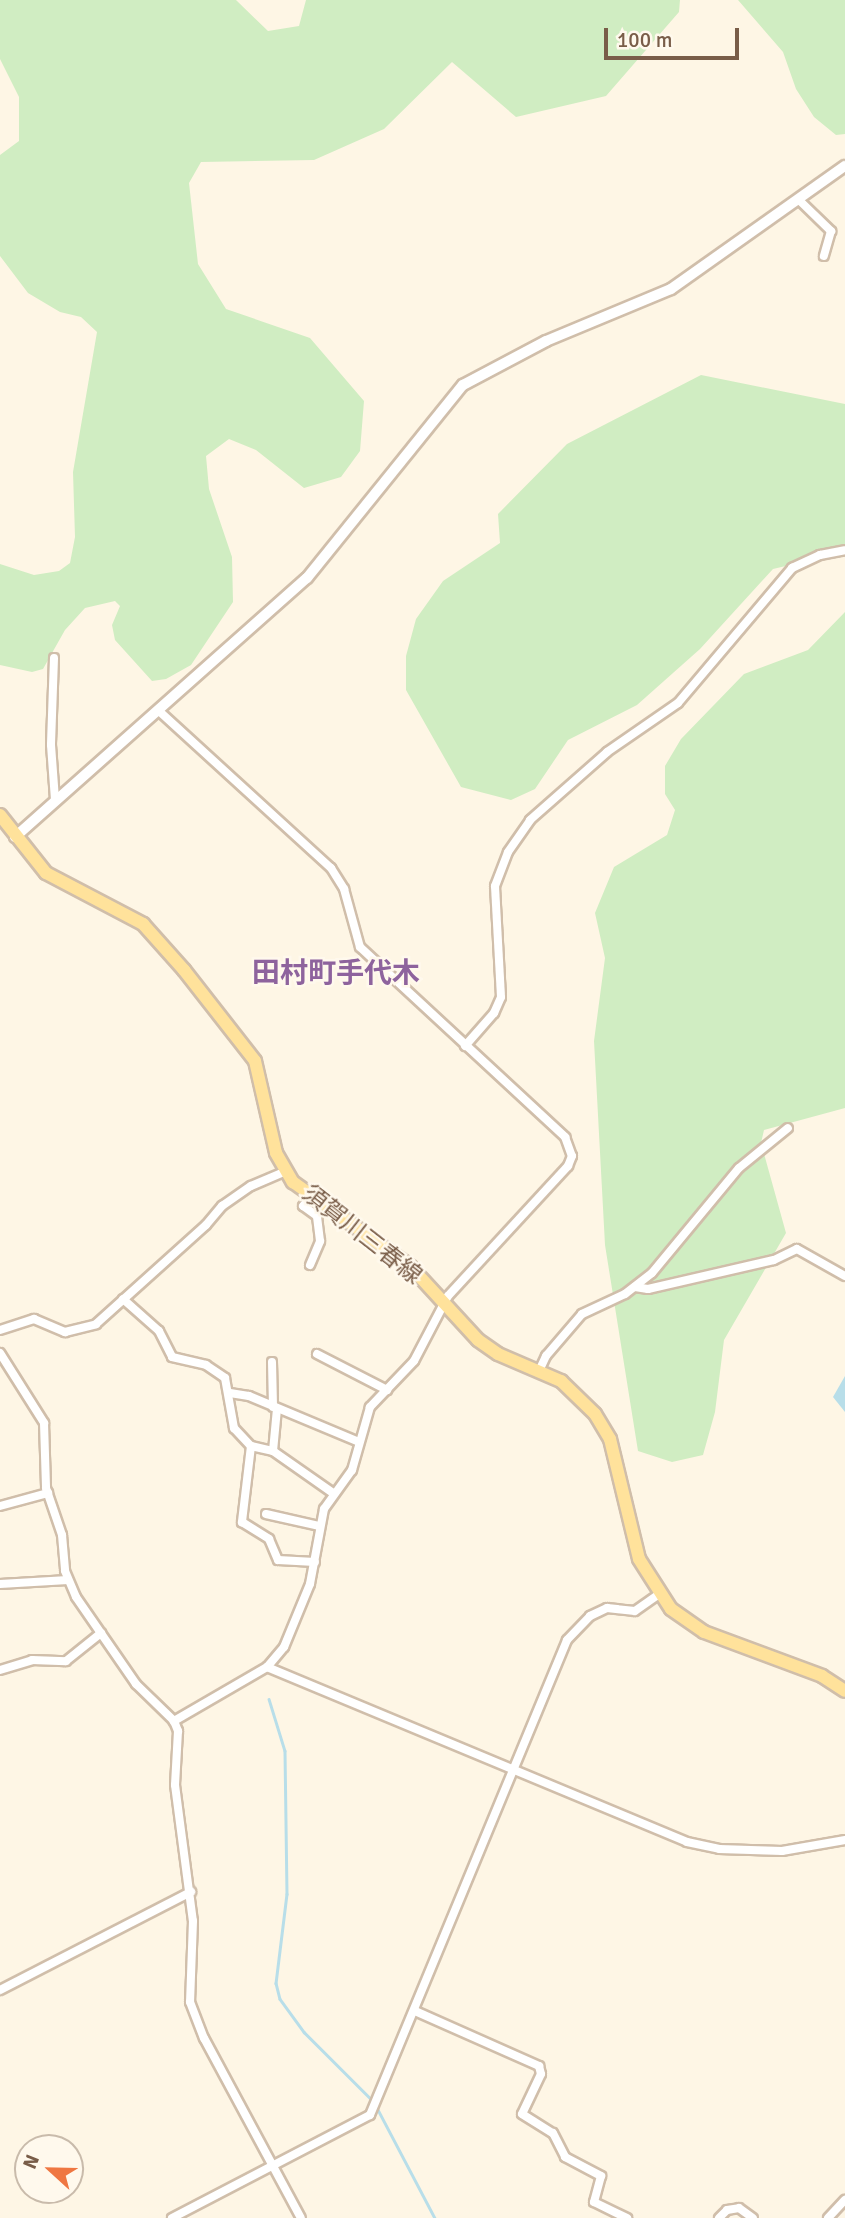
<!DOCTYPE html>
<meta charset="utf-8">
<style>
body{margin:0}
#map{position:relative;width:845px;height:2218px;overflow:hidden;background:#fef6e5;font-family:Signika,"Noto Sans JP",sans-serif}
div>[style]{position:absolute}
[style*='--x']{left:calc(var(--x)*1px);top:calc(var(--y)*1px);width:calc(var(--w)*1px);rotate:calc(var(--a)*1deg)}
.green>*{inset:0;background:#d0edc2}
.water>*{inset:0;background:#b8dee9}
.stream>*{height:2.5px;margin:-1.25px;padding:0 1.25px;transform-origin:1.25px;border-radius:1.25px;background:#b8dee9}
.roads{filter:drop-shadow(2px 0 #d0beaa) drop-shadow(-2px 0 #d0beaa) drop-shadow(0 2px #d0beaa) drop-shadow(0 -2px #d0beaa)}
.street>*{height:8px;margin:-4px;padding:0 4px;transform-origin:4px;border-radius:4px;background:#fff}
.secondary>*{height:10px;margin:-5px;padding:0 5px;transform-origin:5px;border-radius:5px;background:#fff}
.primary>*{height:12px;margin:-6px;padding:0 6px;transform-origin:6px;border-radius:6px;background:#ffe29b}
span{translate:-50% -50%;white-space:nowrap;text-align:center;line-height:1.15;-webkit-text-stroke:5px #fff9ed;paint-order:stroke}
.street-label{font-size:24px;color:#795d48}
.quarter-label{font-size:28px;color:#8e639d;font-weight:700}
.north{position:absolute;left:14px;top:2134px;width:70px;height:70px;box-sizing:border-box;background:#fff9ed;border:2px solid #c9bbab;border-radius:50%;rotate:292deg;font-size:19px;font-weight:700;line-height:28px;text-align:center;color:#795d48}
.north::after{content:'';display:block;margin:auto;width:24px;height:32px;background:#ef7742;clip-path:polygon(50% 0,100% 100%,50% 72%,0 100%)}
.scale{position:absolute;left:604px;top:28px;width:135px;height:32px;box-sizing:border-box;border:4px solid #795d48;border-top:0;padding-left:9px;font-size:21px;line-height:24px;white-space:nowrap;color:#795d48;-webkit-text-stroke:5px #fff9ed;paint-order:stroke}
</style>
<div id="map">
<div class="green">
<div style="clip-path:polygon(0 0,236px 0,268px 31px,299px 26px,306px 0,680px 0,679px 12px,606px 96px,516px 117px,452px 62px,384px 129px,314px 160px,201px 162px,189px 183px,198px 264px,226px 309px,310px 338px,364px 401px,360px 451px,341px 477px,304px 488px,256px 450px,229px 439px,206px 456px,209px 489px,232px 557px,233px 602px,191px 665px,166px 679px,152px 681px,115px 640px,112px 625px,120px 606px,115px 601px,85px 608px,65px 630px,43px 669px,32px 672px,0 665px,0 564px,34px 575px,59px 571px,70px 563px,75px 537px,73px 472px,97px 332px,81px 317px,60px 312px,28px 293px,0 256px,0 155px,19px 141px,19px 97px,0 59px)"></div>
<div style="clip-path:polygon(738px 0,845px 0,845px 134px,836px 135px,814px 117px,796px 89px,783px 52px)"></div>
<div style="clip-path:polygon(701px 375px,845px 404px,845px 552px,773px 569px,700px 649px,637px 705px,568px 740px,535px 789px,511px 800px,461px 787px,406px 690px,406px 656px,416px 619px,443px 581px,500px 543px,498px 514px,567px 444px)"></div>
<div style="clip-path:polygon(845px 612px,845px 1108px,764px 1130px,761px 1143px,786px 1233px,724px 1340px,715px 1412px,703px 1455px,672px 1462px,638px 1451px,605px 1245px,594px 1041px,605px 958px,595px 913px,614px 867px,667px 835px,675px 810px,665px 794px,665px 766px,681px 739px,744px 674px,808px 650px)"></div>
</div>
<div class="water">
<div style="clip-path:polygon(845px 1376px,845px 1412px,833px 1397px)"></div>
</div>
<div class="stream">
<div style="--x:269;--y:1699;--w:54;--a:72.9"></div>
<div style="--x:285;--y:1751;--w:143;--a:89.2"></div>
<div style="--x:287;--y:1894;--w:90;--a:97"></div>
<div style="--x:276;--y:1983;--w:16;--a:76"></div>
<div style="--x:280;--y:1999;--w:41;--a:54"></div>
<div style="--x:304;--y:2032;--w:99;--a:45"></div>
<div style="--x:374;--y:2102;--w:131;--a:62.3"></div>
</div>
<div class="roads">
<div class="street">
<div style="--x:799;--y:200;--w:45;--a:44.1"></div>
<div style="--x:831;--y:231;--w:26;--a:106"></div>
<div style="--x:54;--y:658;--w:87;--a:92"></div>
<div style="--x:51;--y:745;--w:55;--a:85.8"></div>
<div style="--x:159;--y:711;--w:233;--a:42.4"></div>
<div style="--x:331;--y:868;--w:25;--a:58"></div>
<div style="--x:344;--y:889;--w:60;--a:74.6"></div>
<div style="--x:360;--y:947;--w:280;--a:42.8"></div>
<div style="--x:565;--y:1137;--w:20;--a:70"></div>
<div style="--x:572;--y:1156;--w:11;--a:112"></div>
<div style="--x:568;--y:1166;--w:177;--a:132.7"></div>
<div style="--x:448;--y:1296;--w:73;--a:117.6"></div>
<div style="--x:414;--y:1361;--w:64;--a:133.7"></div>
<div style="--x:370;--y:1407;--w:66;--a:105.9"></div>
<div style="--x:352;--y:1470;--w:48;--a:125.7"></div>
<div style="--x:324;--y:1509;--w:76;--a:100.6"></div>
<div style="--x:310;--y:1584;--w:68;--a:112.4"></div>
<div style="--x:284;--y:1647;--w:26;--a:130"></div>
<div style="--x:267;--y:1667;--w:108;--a:149.9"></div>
<div style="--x:465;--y:1046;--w:44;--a:-48.7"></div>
<div style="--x:494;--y:1013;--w:17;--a:-66"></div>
<div style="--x:501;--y:997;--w:111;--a:-93.1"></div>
<div style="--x:495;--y:886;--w:36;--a:-69"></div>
<div style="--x:508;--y:852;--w:39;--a:-55"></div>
<div style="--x:530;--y:820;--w:103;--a:-41.4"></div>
<div style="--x:607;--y:752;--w:86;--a:-34.6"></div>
<div style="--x:678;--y:703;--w:177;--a:-49.8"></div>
<div style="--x:792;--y:568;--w:31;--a:-25"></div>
<div style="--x:820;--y:555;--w:25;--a:-11"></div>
<div style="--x:310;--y:1265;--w:26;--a:-67"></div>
<div style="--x:320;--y:1241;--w:25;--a:-97"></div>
<div style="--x:317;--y:1216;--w:17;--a:-144"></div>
<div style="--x:303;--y:1206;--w:12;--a:-48"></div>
<div style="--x:635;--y:1287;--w:13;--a:9"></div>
<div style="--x:648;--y:1289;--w:129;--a:-13"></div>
<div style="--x:774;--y:1260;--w:25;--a:-26"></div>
<div style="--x:797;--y:1249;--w:55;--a:29.4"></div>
<div style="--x:123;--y:1299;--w:48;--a:41.6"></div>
<div style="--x:159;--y:1331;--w:29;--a:63"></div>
<div style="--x:172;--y:1357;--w:35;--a:13"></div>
<div style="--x:206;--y:1365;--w:23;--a:34"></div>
<div style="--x:225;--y:1378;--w:51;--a:79.8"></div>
<div style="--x:234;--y:1428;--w:25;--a:47"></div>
<div style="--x:251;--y:1446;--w:77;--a:96.8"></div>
<div style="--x:242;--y:1522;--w:32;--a:32"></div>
<div style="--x:269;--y:1539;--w:23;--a:67"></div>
<div style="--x:278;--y:1560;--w:37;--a:3"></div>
<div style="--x:0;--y:1330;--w:36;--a:-18"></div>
<div style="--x:34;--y:1319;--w:34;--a:23"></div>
<div style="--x:65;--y:1332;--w:32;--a:-14"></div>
<div style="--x:96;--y:1324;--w:148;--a:-42"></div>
<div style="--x:206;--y:1225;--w:25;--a:-50"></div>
<div style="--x:222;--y:1206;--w:35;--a:-35"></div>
<div style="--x:251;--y:1186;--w:36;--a:-23"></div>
<div style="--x:0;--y:1353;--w:83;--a:57.8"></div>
<div style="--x:44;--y:1423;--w:65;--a:88.2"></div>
<div style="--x:46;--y:1488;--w:50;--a:71.2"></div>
<div style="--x:62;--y:1535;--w:36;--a:85"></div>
<div style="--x:65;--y:1571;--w:28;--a:67"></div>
<div style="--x:76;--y:1597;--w:106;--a:55.4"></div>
<div style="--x:136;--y:1684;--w:53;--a:44.2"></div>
<div style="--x:174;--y:1721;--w:11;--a:68"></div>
<div style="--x:178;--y:1731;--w:54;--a:93.2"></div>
<div style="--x:175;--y:1785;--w:137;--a:82.5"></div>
<div style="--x:193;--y:1921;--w:81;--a:92.1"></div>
<div style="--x:190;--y:2002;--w:39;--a:69"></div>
<div style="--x:204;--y:2038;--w:204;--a:61.7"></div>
<div style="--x:317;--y:1354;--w:79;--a:27.2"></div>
<div style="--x:272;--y:1362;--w:45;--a:88.7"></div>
<div style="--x:539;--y:1371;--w:17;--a:-65"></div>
<div style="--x:546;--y:1356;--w:55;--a:-49.4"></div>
<div style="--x:582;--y:1314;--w:47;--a:-24.9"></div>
<div style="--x:625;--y:1294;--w:34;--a:-38"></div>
<div style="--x:652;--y:1273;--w:136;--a:-50.4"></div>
<div style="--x:739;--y:1168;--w:63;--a:-39.2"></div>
<div style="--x:230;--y:1393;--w:19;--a:9"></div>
<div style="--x:249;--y:1396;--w:119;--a:22.7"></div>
<div style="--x:251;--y:1446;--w:23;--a:13"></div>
<div style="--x:273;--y:1451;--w:73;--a:35"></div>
<div style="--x:273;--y:1451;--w:42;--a:-84.6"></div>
<div style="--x:0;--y:1506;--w:50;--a:-15.2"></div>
<div style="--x:266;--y:1514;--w:54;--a:12.8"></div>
<div style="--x:0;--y:1584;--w:68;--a:-3.4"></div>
<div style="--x:267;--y:1667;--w:455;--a:22.6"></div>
<div style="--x:687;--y:1842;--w:33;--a:12"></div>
<div style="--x:719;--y:1849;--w:63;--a:1.8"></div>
<div style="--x:782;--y:1851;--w:64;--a:-9.9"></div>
<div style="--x:0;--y:1670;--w:34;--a:-17"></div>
<div style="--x:32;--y:1660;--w:34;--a:2"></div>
<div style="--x:66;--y:1661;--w:45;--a:-38.7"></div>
<div style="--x:0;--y:1990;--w:215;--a:-27.2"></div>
<div style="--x:415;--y:2011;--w:136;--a:23.9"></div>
<div style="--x:539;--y:2066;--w:8;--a:76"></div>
<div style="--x:541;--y:2074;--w:44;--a:115.4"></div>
<div style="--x:522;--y:2114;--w:36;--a:32"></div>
<div style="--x:553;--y:2133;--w:27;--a:63"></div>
<div style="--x:565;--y:2157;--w:41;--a:27.8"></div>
<div style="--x:601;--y:2176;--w:27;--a:105"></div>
<div style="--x:594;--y:2202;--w:37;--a:26"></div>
<div style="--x:172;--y:2218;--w:223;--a:-27.5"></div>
<div style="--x:370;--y:2115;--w:514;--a:-67.47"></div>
<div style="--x:567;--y:1640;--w:33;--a:-46"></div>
<div style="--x:590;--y:1616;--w:19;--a:-25"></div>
<div style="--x:607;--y:1608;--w:28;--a:6"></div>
<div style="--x:635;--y:1611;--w:29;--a:-35"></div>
<div style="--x:719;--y:2218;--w:11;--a:-45"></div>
<div style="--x:727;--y:2210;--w:12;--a:-9"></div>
<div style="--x:739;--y:2208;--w:17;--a:36"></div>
<div style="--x:828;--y:2218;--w:25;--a:-47"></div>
</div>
<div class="secondary">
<div style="--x:15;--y:837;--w:390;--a:-41.6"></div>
<div style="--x:307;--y:578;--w:248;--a:-51.1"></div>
<div style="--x:463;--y:385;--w:94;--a:-27.9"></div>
<div style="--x:546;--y:341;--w:135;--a:-22.6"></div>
<div style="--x:671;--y:289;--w:213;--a:-35.3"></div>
</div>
<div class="primary">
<div style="--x:0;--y:815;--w:74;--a:51.6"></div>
<div style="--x:46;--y:873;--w:110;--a:27.7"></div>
<div style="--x:143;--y:924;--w:62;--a:48.3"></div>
<div style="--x:184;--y:970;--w:115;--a:52"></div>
<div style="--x:255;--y:1061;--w:94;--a:77.1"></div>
<div style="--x:276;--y:1153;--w:34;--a:60"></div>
<div style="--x:293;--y:1182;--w:144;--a:35.7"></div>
<div style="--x:410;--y:1266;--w:100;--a:47.4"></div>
<div style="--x:478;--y:1340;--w:24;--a:35"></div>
<div style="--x:498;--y:1354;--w:69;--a:23.2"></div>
<div style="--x:561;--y:1381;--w:47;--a:44.1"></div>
<div style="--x:595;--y:1414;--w:29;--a:59"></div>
<div style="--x:610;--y:1439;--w:123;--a:76.4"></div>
<div style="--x:639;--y:1559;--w:59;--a:57.4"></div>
<div style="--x:671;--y:1609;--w:40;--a:34.9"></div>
<div style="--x:704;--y:1632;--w:126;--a:20.4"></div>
<div style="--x:822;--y:1676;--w:27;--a:33"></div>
</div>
</div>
<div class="street-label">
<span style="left:362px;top:1235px;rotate:38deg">須賀川三春線</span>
</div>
<div class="quarter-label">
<span style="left:336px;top:973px">田村町手代木</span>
</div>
<div class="north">N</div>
<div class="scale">100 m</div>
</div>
